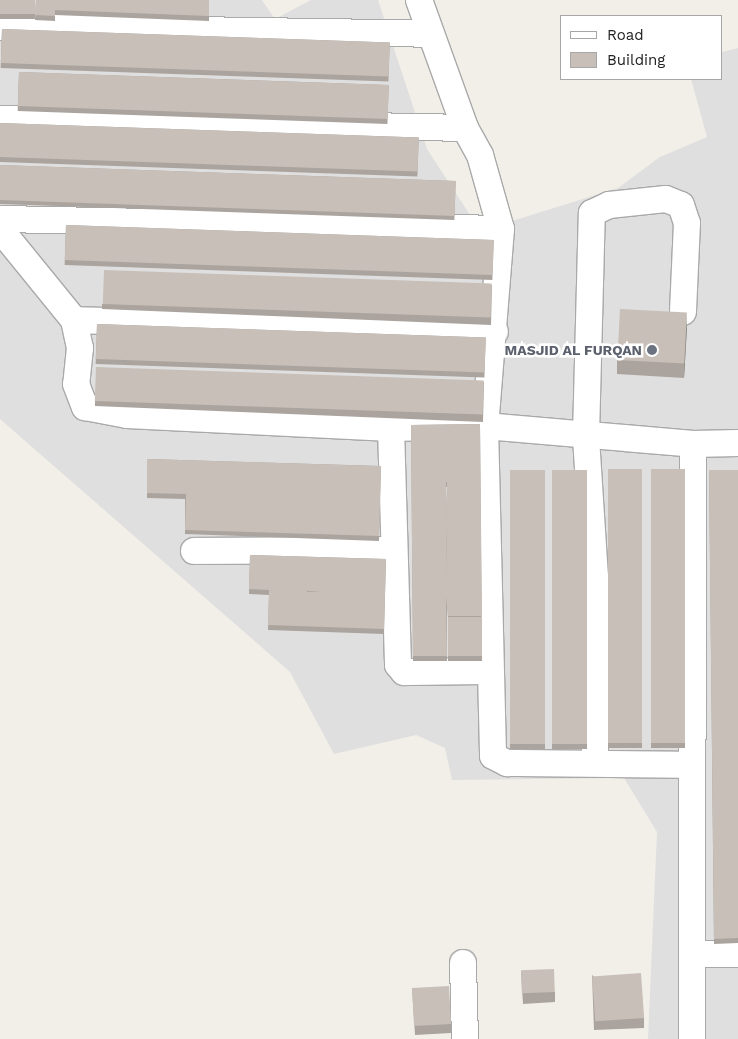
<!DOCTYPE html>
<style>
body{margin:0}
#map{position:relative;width:738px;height:1039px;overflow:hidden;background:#f2efe9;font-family:"Work Sans",sans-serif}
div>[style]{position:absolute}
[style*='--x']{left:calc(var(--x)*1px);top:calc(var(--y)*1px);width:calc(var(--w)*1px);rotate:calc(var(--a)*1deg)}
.residential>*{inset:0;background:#e0dfdf}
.roads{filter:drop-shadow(1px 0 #a9a9a9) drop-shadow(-1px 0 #a9a9a9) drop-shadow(0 1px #a9a9a9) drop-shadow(0 -1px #a9a9a9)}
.minor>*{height:26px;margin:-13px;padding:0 13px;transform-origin:13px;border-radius:13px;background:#fff}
.wall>*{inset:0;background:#aba49e;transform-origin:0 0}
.shaded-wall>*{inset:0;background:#8b8681}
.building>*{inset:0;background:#c7bfb8;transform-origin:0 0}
.dots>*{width:14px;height:14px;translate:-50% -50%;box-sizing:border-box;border:2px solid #fff;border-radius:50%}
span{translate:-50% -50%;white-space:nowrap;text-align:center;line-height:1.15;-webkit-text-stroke:5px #fff;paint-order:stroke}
.worship-label{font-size:14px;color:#5b616d;font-weight:700}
.right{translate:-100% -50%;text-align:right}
.legend{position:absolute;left:560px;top:15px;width:162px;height:65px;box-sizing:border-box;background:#fff;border:1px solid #a7a7a7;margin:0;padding:6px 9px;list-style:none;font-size:15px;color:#222}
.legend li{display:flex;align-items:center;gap:10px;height:25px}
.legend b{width:25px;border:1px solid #a7a7a7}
</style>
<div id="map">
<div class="residential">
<div style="clip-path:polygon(0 0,262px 0,275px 19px,311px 0,378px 0,427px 149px,470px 215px,512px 221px,618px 188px,660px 157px,707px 137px,691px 79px,722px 79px,722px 52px,738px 48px,738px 1039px,648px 1039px,657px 832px,624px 778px,452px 780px,445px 748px,416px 735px,334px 754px,290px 672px,0 419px)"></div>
</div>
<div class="roads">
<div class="minor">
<div style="--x:419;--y:0;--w:136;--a:70.2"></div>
<div style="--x:465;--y:128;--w:31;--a:61"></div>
<div style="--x:480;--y:155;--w:77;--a:74.2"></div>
<div style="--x:0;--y:27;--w:428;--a:0.9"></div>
<div style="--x:0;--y:119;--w:465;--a:1.1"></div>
<div style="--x:0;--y:219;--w:501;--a:1.14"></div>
<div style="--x:501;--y:229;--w:198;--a:94.6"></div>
<div style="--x:485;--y:426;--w:330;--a:88.6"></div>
<div style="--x:493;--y:756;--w:16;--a:27"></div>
<div style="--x:507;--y:763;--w:183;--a:0.6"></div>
<div style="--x:0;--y:229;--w:117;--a:50.9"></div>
<div style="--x:74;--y:320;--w:29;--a:78"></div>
<div style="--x:80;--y:348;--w:36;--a:96"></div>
<div style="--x:76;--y:384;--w:25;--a:69"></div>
<div style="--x:85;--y:407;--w:43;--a:10.8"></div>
<div style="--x:127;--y:415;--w:264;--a:2.8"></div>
<div style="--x:391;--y:428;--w:94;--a:-1.2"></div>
<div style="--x:485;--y:426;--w:209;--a:4.9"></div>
<div style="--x:693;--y:444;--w:45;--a:-1.3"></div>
<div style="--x:74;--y:320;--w:421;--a:1.6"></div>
<div style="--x:391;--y:428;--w:237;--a:88.3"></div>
<div style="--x:398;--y:665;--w:9;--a:49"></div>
<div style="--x:404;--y:672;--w:85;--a:-0.7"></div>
<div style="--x:194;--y:551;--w:198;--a:-0.3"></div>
<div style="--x:595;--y:763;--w:186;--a:-90"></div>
<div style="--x:595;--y:577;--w:141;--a:-93.7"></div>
<div style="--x:586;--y:436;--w:223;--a:-88.5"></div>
<div style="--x:592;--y:213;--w:19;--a:-25"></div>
<div style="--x:609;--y:205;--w:57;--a:-6"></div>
<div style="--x:666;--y:199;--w:16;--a:22"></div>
<div style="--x:681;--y:205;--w:19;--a:72"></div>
<div style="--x:687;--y:223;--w:89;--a:92.6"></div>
<div style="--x:693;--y:954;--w:45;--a:0"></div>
<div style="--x:463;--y:963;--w:76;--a:88.5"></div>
<div style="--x:692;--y:1039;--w:595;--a:-89.9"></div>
</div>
</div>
<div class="wall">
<div style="left:0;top:0;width:35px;height:19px"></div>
<div style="clip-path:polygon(36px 0,209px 0,209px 21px,55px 15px,55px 21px,35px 20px)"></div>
<div style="left:2px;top:29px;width:388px;height:39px;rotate:2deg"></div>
<div style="left:19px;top:72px;width:370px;height:39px;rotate:2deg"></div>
<div style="left:0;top:123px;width:419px;height:39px;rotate:2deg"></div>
<div style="left:0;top:165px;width:456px;height:39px;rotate:2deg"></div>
<div style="left:66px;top:225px;width:428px;height:40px;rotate:2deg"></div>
<div style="clip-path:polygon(492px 285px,491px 325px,102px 309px,102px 304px)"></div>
<div style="left:97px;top:324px;width:389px;height:40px;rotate:2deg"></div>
<div style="clip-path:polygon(687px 327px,684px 378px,617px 374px,617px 360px)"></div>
<div style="clip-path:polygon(484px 382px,483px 422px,95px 406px,95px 401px)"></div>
<div style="clip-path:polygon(evenodd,480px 424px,482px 661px,448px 661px,448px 617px,447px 602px,447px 661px,413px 661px,411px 425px,480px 424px,446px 487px,447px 487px,447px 520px,446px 487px)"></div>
<div style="clip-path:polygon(147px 459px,381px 466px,379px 541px,185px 534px,185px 499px,147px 498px)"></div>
<div style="left:608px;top:469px;width:34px;height:279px"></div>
<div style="left:651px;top:469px;width:34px;height:279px"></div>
<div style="left:510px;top:470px;width:35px;height:279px"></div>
<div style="left:552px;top:470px;width:35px;height:279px"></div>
<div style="clip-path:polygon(709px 470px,738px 470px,738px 943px,714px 944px)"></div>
<div style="clip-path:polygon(250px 555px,386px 559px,384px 634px,268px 630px,269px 595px,249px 594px)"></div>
<div style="clip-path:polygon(521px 971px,555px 992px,555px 1002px,523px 1004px)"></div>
<div style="clip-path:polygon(592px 975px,644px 1018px,644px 1028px,594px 1030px)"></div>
<div style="clip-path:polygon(412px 988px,451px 1024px,451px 1033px,415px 1035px)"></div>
</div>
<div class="shaded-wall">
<div style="clip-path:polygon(687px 313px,687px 327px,684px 378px,684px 364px)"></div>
</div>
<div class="building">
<div style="left:0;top:0;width:35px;height:14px"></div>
<div style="clip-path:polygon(36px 0,209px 0,209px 16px,55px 10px,55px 16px,35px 15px)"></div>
<div style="left:2px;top:29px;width:388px;height:34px;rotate:2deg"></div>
<div style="left:19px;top:72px;width:370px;height:34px;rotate:2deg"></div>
<div style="left:0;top:123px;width:419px;height:34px;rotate:2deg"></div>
<div style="left:0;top:165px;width:456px;height:35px;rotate:2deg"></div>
<div style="left:66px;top:225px;width:428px;height:35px;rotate:2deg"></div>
<div style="left:104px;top:270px;width:388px;height:34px;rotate:2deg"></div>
<div style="left:620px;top:309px;width:67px;height:51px;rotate:3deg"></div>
<div style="left:97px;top:324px;width:389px;height:35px;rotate:2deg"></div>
<div style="left:96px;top:367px;width:388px;height:34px;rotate:2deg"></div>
<div style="clip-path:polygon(evenodd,480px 424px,482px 616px,448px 616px,446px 597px,447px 656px,413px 656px,411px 425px,480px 424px,446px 482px,447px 482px,447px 520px,446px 482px,480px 424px,446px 525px,447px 578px,446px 541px,446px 525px)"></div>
<div style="clip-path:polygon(147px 459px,381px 466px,379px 536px,185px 530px,186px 494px,147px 493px)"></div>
<div style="left:608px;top:469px;width:34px;height:274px"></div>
<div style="left:651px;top:469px;width:34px;height:274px"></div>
<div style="left:510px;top:470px;width:35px;height:274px"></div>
<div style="left:552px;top:470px;width:35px;height:274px"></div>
<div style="clip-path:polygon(709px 470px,738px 470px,738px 938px,714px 939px)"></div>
<div style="clip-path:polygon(evenodd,250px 555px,386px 559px,384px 629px,268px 625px,269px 590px,249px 589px,250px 555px,307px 591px,321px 592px,307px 592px,307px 591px)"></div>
<div style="left:448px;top:617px;width:34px;height:39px"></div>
<div style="left:554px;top:969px;width:23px;height:33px;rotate:88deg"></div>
<div style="left:641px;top:973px;width:45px;height:49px;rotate:86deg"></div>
<div style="left:449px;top:986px;width:38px;height:37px;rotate:87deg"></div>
</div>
<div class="dots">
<div style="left:652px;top:350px;background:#6b7280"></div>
</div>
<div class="worship-label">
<span class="right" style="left:642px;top:350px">MASJID AL FURQAN</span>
</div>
<ul class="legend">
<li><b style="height:6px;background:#fff"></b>Road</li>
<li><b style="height:14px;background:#c7bfb8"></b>Building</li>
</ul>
</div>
